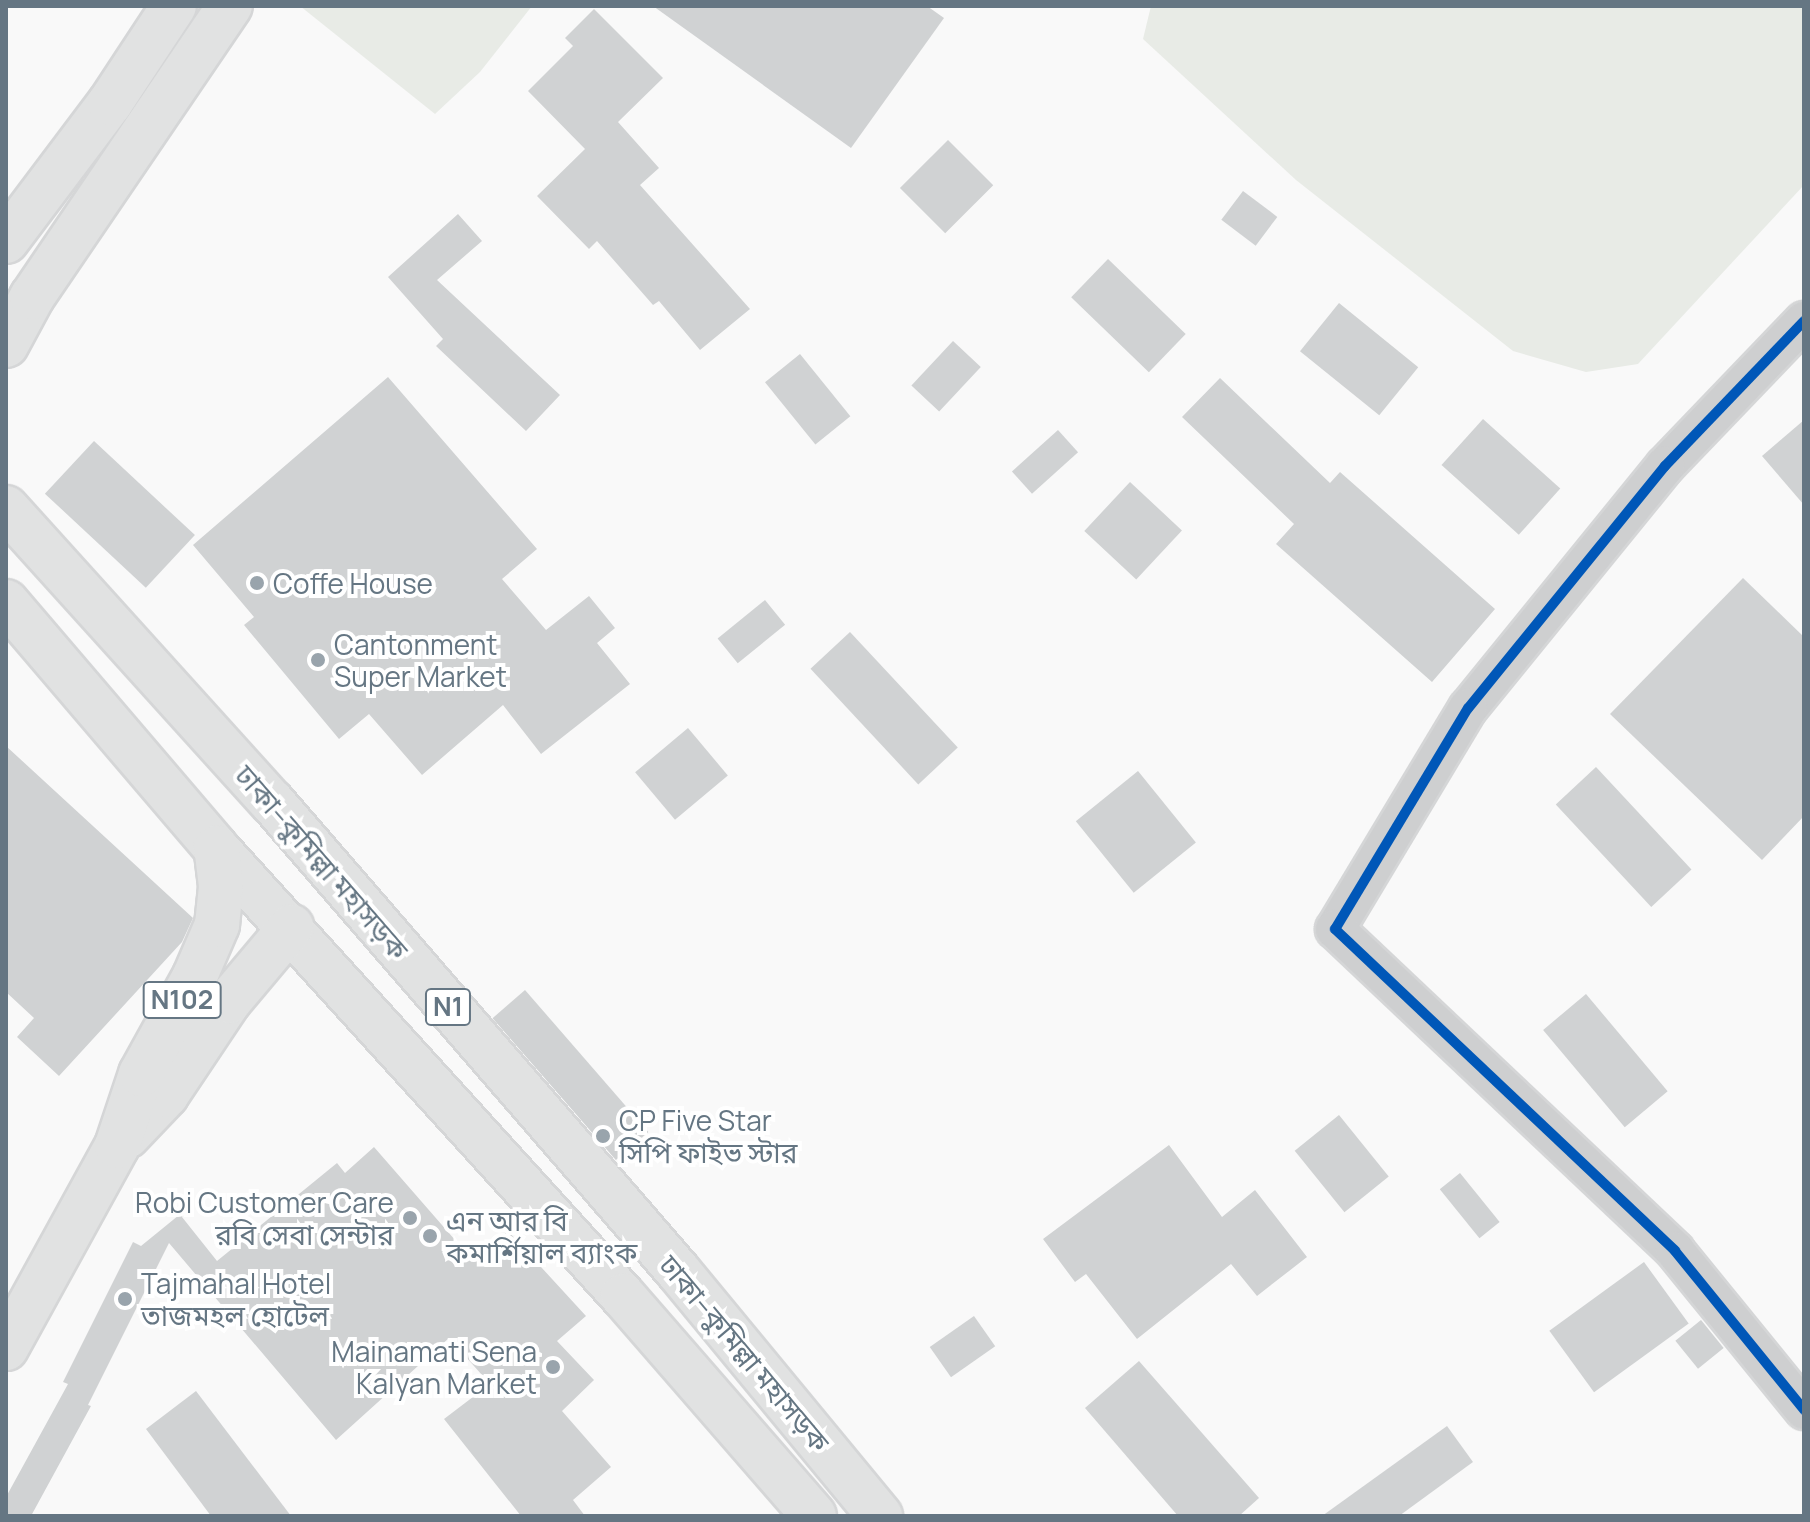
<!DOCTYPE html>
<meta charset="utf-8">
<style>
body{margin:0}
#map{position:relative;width:1810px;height:1522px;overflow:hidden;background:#f9f9f9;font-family:Manrope,"Noto Sans Bengali",sans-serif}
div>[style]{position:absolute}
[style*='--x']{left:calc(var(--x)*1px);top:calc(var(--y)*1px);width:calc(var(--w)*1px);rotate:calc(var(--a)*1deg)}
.green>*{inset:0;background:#e8ebe6}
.building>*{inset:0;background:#d0d2d3;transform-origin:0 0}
.roads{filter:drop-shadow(2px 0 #d5d6d7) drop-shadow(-2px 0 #d5d6d7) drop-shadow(0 2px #d5d6d7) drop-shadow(0 -2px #d5d6d7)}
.minor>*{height:38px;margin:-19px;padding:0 19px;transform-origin:19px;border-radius:19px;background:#cecfd0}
.major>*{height:44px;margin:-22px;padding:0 22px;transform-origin:22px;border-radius:22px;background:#e1e2e2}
.highway>*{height:44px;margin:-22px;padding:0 22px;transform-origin:22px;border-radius:22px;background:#e1e2e2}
.cycleway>*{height:10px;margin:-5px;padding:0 5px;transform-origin:5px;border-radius:5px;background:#0057b8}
.dots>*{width:22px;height:22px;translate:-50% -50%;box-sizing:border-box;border:4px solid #fff;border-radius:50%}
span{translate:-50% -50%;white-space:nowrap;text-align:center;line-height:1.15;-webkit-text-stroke:8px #fff;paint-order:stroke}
.shield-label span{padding:2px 6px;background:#fff;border:2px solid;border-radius:6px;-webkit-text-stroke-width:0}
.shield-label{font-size:26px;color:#657683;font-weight:700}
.poi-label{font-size:28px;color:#657683}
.left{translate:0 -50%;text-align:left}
.right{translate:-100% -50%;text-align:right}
.street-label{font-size:28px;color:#657683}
.frame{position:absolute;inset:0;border:8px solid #657683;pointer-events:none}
</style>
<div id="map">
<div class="green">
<div style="clip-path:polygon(300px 6px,532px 6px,480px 72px,435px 114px)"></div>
<div style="clip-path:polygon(1151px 6px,1804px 6px,1804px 185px,1638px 364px,1586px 372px,1513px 351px,1296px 180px,1143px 39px)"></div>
</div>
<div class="building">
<div style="clip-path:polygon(653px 6px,927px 6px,944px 18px,851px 148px)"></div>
<div style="clip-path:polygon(594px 9px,663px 78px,618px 122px,659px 168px,640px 185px,750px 309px,700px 350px,659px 301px,653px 305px,597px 241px,589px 249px,537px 196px,585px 149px,528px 91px,573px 46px,565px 38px)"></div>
<div style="left:948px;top:140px;width:64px;height:68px;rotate:45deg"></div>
<div style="left:1243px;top:191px;width:43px;height:36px;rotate:37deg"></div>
<div style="clip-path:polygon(458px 214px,482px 241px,437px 280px,560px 395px,526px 431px,436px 346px,443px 339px,388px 277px)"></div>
<div style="left:1108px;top:259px;width:108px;height:53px;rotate:44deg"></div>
<div style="left:1339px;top:303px;width:102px;height:62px;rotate:39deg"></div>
<div style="left:953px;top:341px;width:38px;height:61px;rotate:43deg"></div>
<div style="left:800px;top:354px;width:80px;height:45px;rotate:51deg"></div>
<div style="clip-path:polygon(388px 377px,537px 549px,502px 579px,546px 630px,589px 596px,615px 628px,597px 643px,630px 684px,541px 754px,503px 705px,422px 775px,369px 714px,339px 739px,244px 625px,254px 617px,193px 545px)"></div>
<div style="clip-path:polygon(1220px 378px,1330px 483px,1340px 472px,1495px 609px,1432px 682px,1276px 544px,1294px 524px,1182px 417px)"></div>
<div style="left:1483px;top:419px;width:104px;height:62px;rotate:42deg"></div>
<div style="clip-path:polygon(1804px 420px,1804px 505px,1762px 456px)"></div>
<div style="left:1058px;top:430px;width:30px;height:62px;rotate:48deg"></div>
<div style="left:94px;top:441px;width:138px;height:72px;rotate:43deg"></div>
<div style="left:1130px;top:482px;width:71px;height:67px;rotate:43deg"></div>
<div style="clip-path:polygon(1743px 578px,1804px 637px,1804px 816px,1762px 860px,1610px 714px)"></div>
<div style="left:765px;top:600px;width:32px;height:61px;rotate:51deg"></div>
<div style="left:850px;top:632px;width:158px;height:54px;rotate:47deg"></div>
<div style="left:688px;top:728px;width:62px;height:69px;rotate:50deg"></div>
<div style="clip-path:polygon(6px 746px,193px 918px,182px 942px,59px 1076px,17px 1037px,34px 1018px,6px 992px)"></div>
<div style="left:1596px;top:767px;width:140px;height:55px;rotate:47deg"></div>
<div style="left:1138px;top:771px;width:92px;height:80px;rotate:51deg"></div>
<div style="left:525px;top:990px;width:188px;height:43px;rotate:49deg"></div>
<div style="left:1586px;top:994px;width:127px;height:56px;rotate:50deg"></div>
<div style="left:1339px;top:1115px;width:79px;height:57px;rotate:51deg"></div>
<div style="clip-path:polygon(1169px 1145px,1222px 1217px,1255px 1190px,1307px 1257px,1257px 1296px,1231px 1264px,1137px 1339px,1086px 1274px,1075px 1282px,1043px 1239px)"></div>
<div style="clip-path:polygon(374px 1147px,462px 1248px,465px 1245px,478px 1258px,508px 1231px,586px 1316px,557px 1341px,594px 1380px,562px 1411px,611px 1467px,573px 1500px,585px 1516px,521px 1516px,444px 1419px,490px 1384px,449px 1338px,336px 1440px,169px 1243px,88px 1405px,91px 1406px,31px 1516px,6px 1516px,6px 1497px,68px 1384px,63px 1382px,133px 1242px,141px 1246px,184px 1211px,182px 1217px,217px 1261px,337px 1163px,345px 1173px)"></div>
<div style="left:1460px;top:1173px;width:63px;height:26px;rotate:51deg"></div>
<div style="left:1644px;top:1262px;width:76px;height:117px;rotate:54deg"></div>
<div style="left:974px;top:1316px;width:37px;height:54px;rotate:55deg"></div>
<div style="left:1701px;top:1320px;width:36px;height:33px;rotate:51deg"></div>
<div style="clip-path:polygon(1139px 1361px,1259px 1498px,1239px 1516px,1178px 1516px,1085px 1408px)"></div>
<div style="clip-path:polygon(196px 1391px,291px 1516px,211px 1516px,146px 1429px)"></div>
<div style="clip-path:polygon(1447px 1426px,1473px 1462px,1399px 1516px,1322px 1516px)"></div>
</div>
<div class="roads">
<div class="minor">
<div style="--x:1804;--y:321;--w:201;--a:133.8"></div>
<div style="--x:1665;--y:466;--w:312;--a:129.1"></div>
<div style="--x:1468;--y:708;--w:258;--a:121"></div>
<div style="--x:1335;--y:929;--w:468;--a:43.4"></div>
<div style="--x:1675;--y:1251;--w:205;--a:50.9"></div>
</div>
<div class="major">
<div style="--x:6;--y:241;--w:173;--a:-53"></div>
<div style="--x:110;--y:103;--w:116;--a:-56.6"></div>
<div style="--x:6;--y:345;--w:55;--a:-61.6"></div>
<div style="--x:32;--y:297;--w:352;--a:-55.8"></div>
</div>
<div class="highway">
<div style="--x:6;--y:508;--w:396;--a:47.9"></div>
<div style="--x:272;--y:802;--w:620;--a:49.12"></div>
<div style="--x:678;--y:1271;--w:318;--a:50.5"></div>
<div style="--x:6;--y:602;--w:323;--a:49.5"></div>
<div style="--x:216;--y:848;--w:605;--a:47.75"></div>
<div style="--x:623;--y:1296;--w:291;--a:49"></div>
<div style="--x:127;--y:1136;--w:57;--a:-46.4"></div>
<div style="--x:166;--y:1095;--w:113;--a:-56.2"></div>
<div style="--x:229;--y:1001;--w:97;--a:-50"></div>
<div style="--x:6;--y:1348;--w:230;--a:-61.2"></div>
<div style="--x:117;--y:1146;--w:76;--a:-71.6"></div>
<div style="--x:141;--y:1074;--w:112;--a:-61.1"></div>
<div style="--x:195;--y:976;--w:56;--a:-66.7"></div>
<div style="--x:217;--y:925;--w:39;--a:-84"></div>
<div style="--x:221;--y:886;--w:38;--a:-97"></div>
</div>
</div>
<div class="cycleway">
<div style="--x:1804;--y:321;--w:201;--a:133.8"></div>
<div style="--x:1665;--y:466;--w:312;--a:129.1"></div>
<div style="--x:1468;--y:708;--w:258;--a:121"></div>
<div style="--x:1335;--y:929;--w:468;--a:43.4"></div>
<div style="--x:1675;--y:1251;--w:205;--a:50.9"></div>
</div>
<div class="dots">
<div style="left:257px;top:583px;background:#99a4ac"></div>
<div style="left:318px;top:660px;background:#99a4ac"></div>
<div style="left:603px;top:1136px;background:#99a4ac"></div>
<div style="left:410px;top:1218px;background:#99a4ac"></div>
<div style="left:430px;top:1236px;background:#99a4ac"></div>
<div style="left:125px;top:1299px;background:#99a4ac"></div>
<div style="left:553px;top:1367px;background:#99a4ac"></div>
</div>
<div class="shield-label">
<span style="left:182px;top:1000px">N102</span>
<span style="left:448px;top:1007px">N1</span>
</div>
<div class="poi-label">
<span class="left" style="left:273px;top:583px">Coffe House</span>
<span class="left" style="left:334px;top:660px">Cantonment<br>Super Market</span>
<span class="left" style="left:619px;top:1136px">CP Five Star<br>সিপি ফাইভ স্টার</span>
<span class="right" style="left:394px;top:1218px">Robi Customer Care<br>রবি সেবা সেন্টার</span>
<span class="left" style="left:446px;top:1236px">এন আর বি<br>কমার্শিয়াল ব্যাংক</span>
<span class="left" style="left:141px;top:1299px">Tajmahal Hotel<br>তাজমহল হোটেল</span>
<span class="right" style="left:537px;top:1367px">Mainamati Sena<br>Kalyan Market</span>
</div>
<div class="street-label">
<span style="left:322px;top:862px;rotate:49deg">ঢাকা–কুমিল্লা মহাসড়ক</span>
<span style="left:745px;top:1353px;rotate:50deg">ঢাকা–কুমিল্লা মহাসড়ক</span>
</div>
<div class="frame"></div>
</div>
